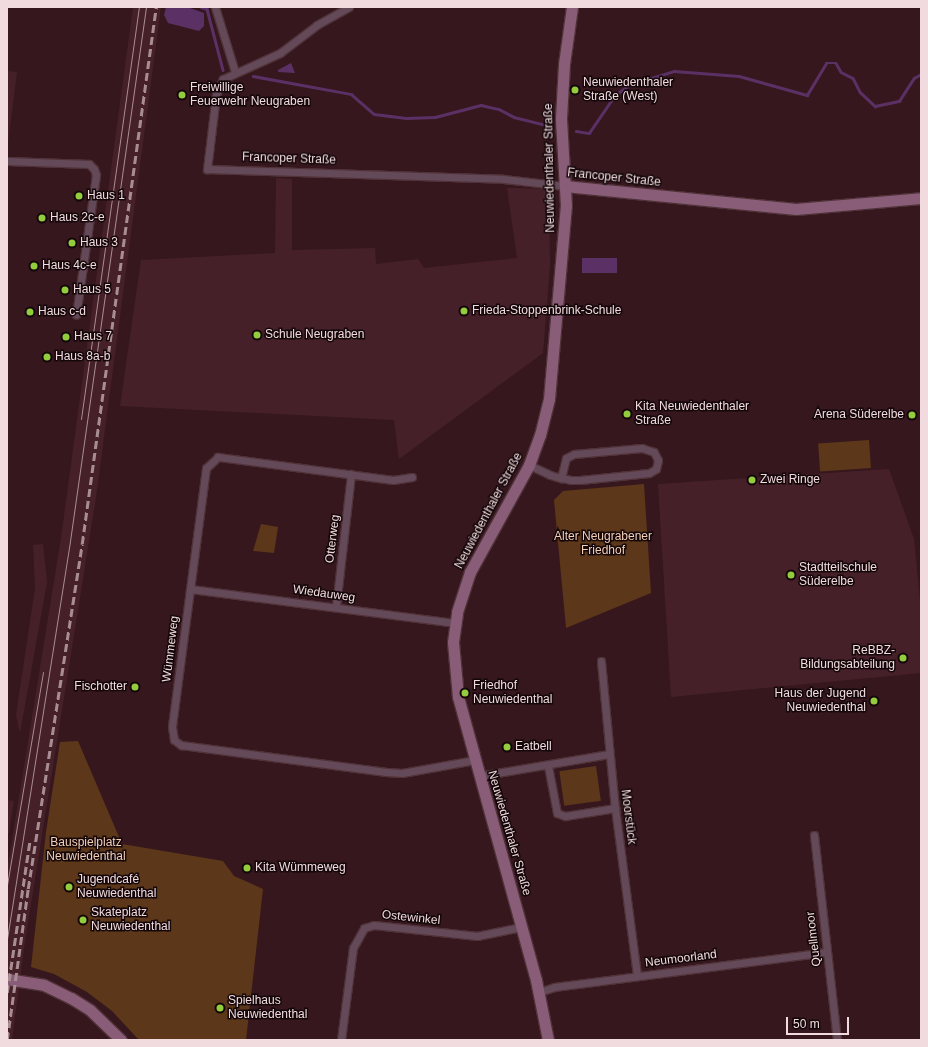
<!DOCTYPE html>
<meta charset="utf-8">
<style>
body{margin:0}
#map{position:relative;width:928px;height:1047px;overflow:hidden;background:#36171e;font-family:Arial,sans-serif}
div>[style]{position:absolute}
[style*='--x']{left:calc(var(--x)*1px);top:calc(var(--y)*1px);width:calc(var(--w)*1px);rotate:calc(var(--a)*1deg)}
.built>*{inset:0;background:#462029}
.green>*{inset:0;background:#5d3719;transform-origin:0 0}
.water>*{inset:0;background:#5b3165;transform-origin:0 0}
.stream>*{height:2.5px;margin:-1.25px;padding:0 1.25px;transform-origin:1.25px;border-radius:1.25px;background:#5b3165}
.roads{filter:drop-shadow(1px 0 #503239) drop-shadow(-1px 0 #503239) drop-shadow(0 1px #503239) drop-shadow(0 -1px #503239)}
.street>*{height:7px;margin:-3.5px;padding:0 3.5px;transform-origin:3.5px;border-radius:3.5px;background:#644958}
.secondary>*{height:11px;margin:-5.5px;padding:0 5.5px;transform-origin:5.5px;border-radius:5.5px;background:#895d77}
.tram>*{height:1px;margin:-0.5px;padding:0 0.5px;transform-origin:0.5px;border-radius:0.5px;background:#a88e93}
.rail>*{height:2.5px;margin-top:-1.25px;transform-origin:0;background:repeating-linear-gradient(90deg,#a88e93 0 8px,transparent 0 12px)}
.dots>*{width:11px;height:11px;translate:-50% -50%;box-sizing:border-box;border:2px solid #14070a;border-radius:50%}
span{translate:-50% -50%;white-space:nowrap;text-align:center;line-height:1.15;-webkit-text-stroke:3px #14070a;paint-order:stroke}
.poi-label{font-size:12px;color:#f1dbde}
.left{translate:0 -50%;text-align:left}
.right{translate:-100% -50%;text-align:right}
.street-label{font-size:12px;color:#f1dbde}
.park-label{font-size:12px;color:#f3cfb7}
.frame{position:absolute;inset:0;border:8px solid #f1dbde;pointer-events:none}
.scale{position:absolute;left:786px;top:1017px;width:63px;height:18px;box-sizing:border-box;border:2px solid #f1dbde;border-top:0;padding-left:5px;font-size:12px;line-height:14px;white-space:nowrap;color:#f1dbde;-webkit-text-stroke:3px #14070a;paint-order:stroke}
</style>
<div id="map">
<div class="built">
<div style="clip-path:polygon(133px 7px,161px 7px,96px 497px,24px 948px,12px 1040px,7px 1040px,7px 871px,61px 538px)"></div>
<div style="clip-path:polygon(7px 71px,17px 72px,8px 143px,7px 142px)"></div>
<div style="clip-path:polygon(276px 178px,292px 179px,292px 250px,375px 248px,376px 264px,418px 259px,424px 268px,517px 258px,507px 188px,549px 189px,550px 266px,543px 353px,399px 459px,394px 420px,120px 406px,141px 260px,275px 253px)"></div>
<div style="clip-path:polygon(889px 469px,914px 539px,921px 611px,921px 673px,671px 697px,658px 484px)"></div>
<div style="clip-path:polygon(43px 544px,47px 582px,20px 733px,16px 715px,35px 588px,33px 545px)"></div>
<div style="clip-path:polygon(7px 800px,14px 801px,9px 833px,7px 833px)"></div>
</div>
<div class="green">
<div style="left:869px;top:440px;width:28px;height:51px;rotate:86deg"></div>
<div style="clip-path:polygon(644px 484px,651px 593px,566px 628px,554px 500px,563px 491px)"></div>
<div style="clip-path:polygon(261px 524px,278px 527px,274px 553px,253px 551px)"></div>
<div style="clip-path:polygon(78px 741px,122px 844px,223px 861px,234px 876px,263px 889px,246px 1040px,139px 1040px,112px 1011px,87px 992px,54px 974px,31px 967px,46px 832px,60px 742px)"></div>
<div style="left:596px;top:766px;width:35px;height:37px;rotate:82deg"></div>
</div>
<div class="water">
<div style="clip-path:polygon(166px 7px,187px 7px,204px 13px,204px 26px,199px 31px,168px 23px,164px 15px)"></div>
<div style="clip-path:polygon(291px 63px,295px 73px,278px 72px,278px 70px)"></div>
<div style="left:617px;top:258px;width:15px;height:35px;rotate:90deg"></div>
</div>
<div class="stream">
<div style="--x:201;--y:7;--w:6;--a:18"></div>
<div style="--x:207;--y:9;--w:63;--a:75.3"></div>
<div style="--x:253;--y:76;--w:100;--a:10.4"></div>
<div style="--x:351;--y:94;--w:30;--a:41"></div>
<div style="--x:374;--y:114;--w:32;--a:7"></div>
<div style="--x:406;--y:118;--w:29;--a:-2"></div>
<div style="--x:435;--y:117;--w:48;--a:-14.6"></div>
<div style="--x:481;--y:105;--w:18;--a:13"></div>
<div style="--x:499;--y:109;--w:17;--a:28"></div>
<div style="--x:514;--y:117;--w:34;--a:14"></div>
<div style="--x:576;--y:131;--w:13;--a:9"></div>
<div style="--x:589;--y:133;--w:46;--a:-55.6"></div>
<div style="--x:615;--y:95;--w:19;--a:-35"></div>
<div style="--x:631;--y:84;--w:45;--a:-16.8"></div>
<div style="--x:674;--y:71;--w:65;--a:4.4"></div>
<div style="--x:739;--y:76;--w:71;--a:15.6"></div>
<div style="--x:807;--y:95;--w:37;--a:-59"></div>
<div style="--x:826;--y:63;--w:10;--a:0"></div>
<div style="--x:836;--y:63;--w:10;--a:61"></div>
<div style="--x:841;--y:72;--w:13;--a:27"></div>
<div style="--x:853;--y:78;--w:16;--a:63"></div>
<div style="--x:860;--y:92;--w:21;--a:43"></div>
<div style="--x:875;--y:106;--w:25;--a:-12"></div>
<div style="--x:899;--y:101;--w:27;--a:-57"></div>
<div style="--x:914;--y:78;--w:8;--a:-30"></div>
</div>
<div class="roads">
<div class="street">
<div style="--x:215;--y:7;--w:68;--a:72.9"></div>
<div style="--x:349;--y:7;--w:37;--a:151"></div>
<div style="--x:317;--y:25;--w:46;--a:142.9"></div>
<div style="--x:280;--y:53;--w:63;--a:155.5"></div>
<div style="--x:223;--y:79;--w:17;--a:114"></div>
<div style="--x:216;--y:95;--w:75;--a:96.9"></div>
<div style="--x:207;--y:169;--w:296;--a:1.9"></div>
<div style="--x:503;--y:179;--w:62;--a:6.4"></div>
<div style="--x:7;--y:161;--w:82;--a:2.1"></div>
<div style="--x:89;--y:164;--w:7;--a:45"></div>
<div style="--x:94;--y:169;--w:6;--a:72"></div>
<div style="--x:96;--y:175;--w:141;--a:98.1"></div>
<div style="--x:529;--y:465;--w:23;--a:25"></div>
<div style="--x:550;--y:475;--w:7;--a:16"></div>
<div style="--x:557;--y:477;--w:14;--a:12"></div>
<div style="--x:571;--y:480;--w:9;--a:0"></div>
<div style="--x:580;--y:480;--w:69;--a:-5.8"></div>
<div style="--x:649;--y:473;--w:8;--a:-30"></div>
<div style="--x:656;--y:469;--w:9;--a:-77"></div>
<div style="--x:658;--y:460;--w:9;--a:-117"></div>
<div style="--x:654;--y:452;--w:13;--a:-162"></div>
<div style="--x:642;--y:448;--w:68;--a:175"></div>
<div style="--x:574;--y:454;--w:9;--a:153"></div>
<div style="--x:566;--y:458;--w:21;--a:104"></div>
<div style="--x:412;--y:477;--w:19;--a:171"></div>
<div style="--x:393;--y:480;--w:177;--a:-172.5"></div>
<div style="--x:218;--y:457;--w:16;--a:137"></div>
<div style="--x:206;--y:468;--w:261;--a:97.5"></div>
<div style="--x:172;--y:727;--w:13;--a:81"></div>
<div style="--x:174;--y:740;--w:9;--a:36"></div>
<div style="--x:181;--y:745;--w:207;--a:7.5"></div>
<div style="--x:386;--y:772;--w:16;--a:4"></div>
<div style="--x:402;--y:773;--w:74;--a:-10.1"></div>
<div style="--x:190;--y:589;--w:267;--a:7.3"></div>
<div style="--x:336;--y:606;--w:133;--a:-83.5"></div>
<div style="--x:601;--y:661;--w:148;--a:84.6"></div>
<div style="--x:615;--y:808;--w:169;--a:82.5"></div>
<div style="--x:548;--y:766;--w:48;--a:79.2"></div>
<div style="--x:557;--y:813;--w:9;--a:21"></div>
<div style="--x:565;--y:816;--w:51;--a:-9.1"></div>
<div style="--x:479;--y:776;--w:132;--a:-9.6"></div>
<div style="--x:814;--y:835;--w:206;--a:83.6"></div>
<div style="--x:539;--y:992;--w:16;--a:-18"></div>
<div style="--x:554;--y:987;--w:275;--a:-7.3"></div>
<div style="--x:341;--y:1040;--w:93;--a:-82.6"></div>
<div style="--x:353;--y:948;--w:23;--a:-61"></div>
<div style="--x:364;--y:928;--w:10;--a:-17"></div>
<div style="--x:374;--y:925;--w:104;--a:6.1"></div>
<div style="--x:477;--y:936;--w:45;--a:-11.6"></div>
</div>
<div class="secondary">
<div style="--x:565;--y:186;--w:232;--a:5.7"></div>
<div style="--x:796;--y:209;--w:125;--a:-5"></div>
<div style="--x:7;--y:979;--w:37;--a:9"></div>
<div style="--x:44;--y:985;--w:30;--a:26"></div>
<div style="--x:71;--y:998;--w:22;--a:32"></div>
<div style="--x:90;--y:1010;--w:43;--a:44.1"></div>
<div style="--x:548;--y:1040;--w:61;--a:-101.3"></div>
<div style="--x:536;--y:980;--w:294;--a:-105.4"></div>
<div style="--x:458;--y:697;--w:55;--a:-95.2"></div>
<div style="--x:453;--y:642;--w:30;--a:-82"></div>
<div style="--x:457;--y:612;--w:42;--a:-72"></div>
<div style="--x:470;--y:572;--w:122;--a:-61.1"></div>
<div style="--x:529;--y:465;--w:32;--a:-70"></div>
<div style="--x:540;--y:435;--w:37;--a:-76"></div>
<div style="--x:549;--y:399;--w:194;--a:-85"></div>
<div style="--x:566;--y:206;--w:88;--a:-93.3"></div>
<div style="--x:561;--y:118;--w:54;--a:-86.8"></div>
<div style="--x:564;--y:64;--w:58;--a:-82"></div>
</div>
</div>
<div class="tram">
<div style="--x:81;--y:419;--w:416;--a:-82"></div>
<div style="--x:7;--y:885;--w:216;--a:-80.4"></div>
<div style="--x:7;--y:939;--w:403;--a:-81"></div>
<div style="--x:70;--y:541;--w:539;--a:-81.9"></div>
</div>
<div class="rail">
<div style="--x:7;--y:993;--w:155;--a:-81.5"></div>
<div style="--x:7;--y:1040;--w:152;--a:-82.1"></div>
<div style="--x:28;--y:889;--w:349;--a:-81.1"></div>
<div style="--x:82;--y:544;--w:542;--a:-82.15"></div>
</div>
<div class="dots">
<div style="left:575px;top:90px;background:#93cd3e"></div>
<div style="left:182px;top:95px;background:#93cd3e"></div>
<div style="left:79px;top:196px;background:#93cd3e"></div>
<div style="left:42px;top:218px;background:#93cd3e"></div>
<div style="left:72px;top:243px;background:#93cd3e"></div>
<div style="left:34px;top:266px;background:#93cd3e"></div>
<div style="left:65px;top:290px;background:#93cd3e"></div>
<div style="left:464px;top:311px;background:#93cd3e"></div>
<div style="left:30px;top:312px;background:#93cd3e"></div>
<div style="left:257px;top:335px;background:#93cd3e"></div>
<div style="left:66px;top:337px;background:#93cd3e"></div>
<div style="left:47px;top:357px;background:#93cd3e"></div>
<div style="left:627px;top:414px;background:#93cd3e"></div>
<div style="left:912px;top:415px;background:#93cd3e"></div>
<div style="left:752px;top:480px;background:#93cd3e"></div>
<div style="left:791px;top:575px;background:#93cd3e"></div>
<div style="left:903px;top:658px;background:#93cd3e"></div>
<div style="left:135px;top:687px;background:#93cd3e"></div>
<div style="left:465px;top:693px;background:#93cd3e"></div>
<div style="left:874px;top:701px;background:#93cd3e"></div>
<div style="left:507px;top:747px;background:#93cd3e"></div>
<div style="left:247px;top:868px;background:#93cd3e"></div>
<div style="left:69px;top:887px;background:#93cd3e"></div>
<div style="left:83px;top:920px;background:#93cd3e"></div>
<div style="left:220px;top:1008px;background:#93cd3e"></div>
</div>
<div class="poi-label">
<span class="left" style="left:583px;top:90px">Neuwiedenthaler<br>Straße (West)</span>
<span class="left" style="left:190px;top:95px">Freiwillige<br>Feuerwehr Neugraben</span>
<span class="left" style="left:87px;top:196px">Haus 1</span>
<span class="left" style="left:50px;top:218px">Haus 2c-e</span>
<span class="left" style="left:80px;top:243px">Haus 3</span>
<span class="left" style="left:42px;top:266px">Haus 4c-e</span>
<span class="left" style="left:73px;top:290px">Haus 5</span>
<span class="left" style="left:472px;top:311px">Frieda-Stoppenbrink-Schule</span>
<span class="left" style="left:38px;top:312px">Haus c-d</span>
<span class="left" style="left:265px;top:335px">Schule Neugraben</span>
<span class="left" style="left:74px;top:337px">Haus 7</span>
<span class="left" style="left:55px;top:357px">Haus 8a-b</span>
<span class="left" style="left:635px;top:414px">Kita Neuwiedenthaler<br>Straße</span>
<span class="right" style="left:904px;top:415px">Arena Süderelbe</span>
<span class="left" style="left:760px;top:480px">Zwei Ringe</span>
<span class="left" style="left:799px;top:575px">Stadtteilschule<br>Süderelbe</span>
<span class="right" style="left:895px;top:658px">ReBBZ-<br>Bildungsabteilung</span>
<span class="left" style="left:473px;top:693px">Friedhof<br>Neuwiedenthal</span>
<span class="right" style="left:127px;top:687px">Fischotter</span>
<span class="right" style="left:866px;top:701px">Haus der Jugend<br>Neuwiedenthal</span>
<span class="left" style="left:515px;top:747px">Eatbell</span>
<span class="left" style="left:255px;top:868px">Kita Wümmeweg</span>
<span class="left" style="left:77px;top:887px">Jugendcafé<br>Neuwiedenthal</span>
<span class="left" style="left:91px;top:920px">Skateplatz<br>Neuwiedenthal</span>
<span class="left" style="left:228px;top:1008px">Spielhaus<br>Neuwiedenthal</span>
</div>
<div class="street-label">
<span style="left:289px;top:159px;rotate:2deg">Francoper Straße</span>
<span style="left:550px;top:168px;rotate:-91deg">Neuwiedenthaler Straße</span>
<span style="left:614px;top:178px;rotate:6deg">Francoper Straße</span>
<span style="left:489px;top:511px;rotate:-62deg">Neuwiedenthaler Straße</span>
<span style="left:333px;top:539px;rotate:-83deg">Otterweg</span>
<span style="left:324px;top:594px;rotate:8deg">Wiedauweg</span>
<span style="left:171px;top:649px;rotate:-83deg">Wümmeweg</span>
<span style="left:628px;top:817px;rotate:83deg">Moorstück</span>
<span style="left:509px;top:833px;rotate:74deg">Neuwiedenthaler Straße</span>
<span style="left:411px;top:918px;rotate:6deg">Ostewinkel</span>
<span style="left:814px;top:939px;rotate:-97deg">Quellmoor</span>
<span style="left:681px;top:959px;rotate:-7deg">Neumoorland</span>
</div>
<div class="park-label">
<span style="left:603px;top:544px">Alter Neugrabener<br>Friedhof</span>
<span style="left:86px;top:850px">Bauspielplatz<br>Neuwiedenthal</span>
</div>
<div class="frame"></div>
<div class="scale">50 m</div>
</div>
